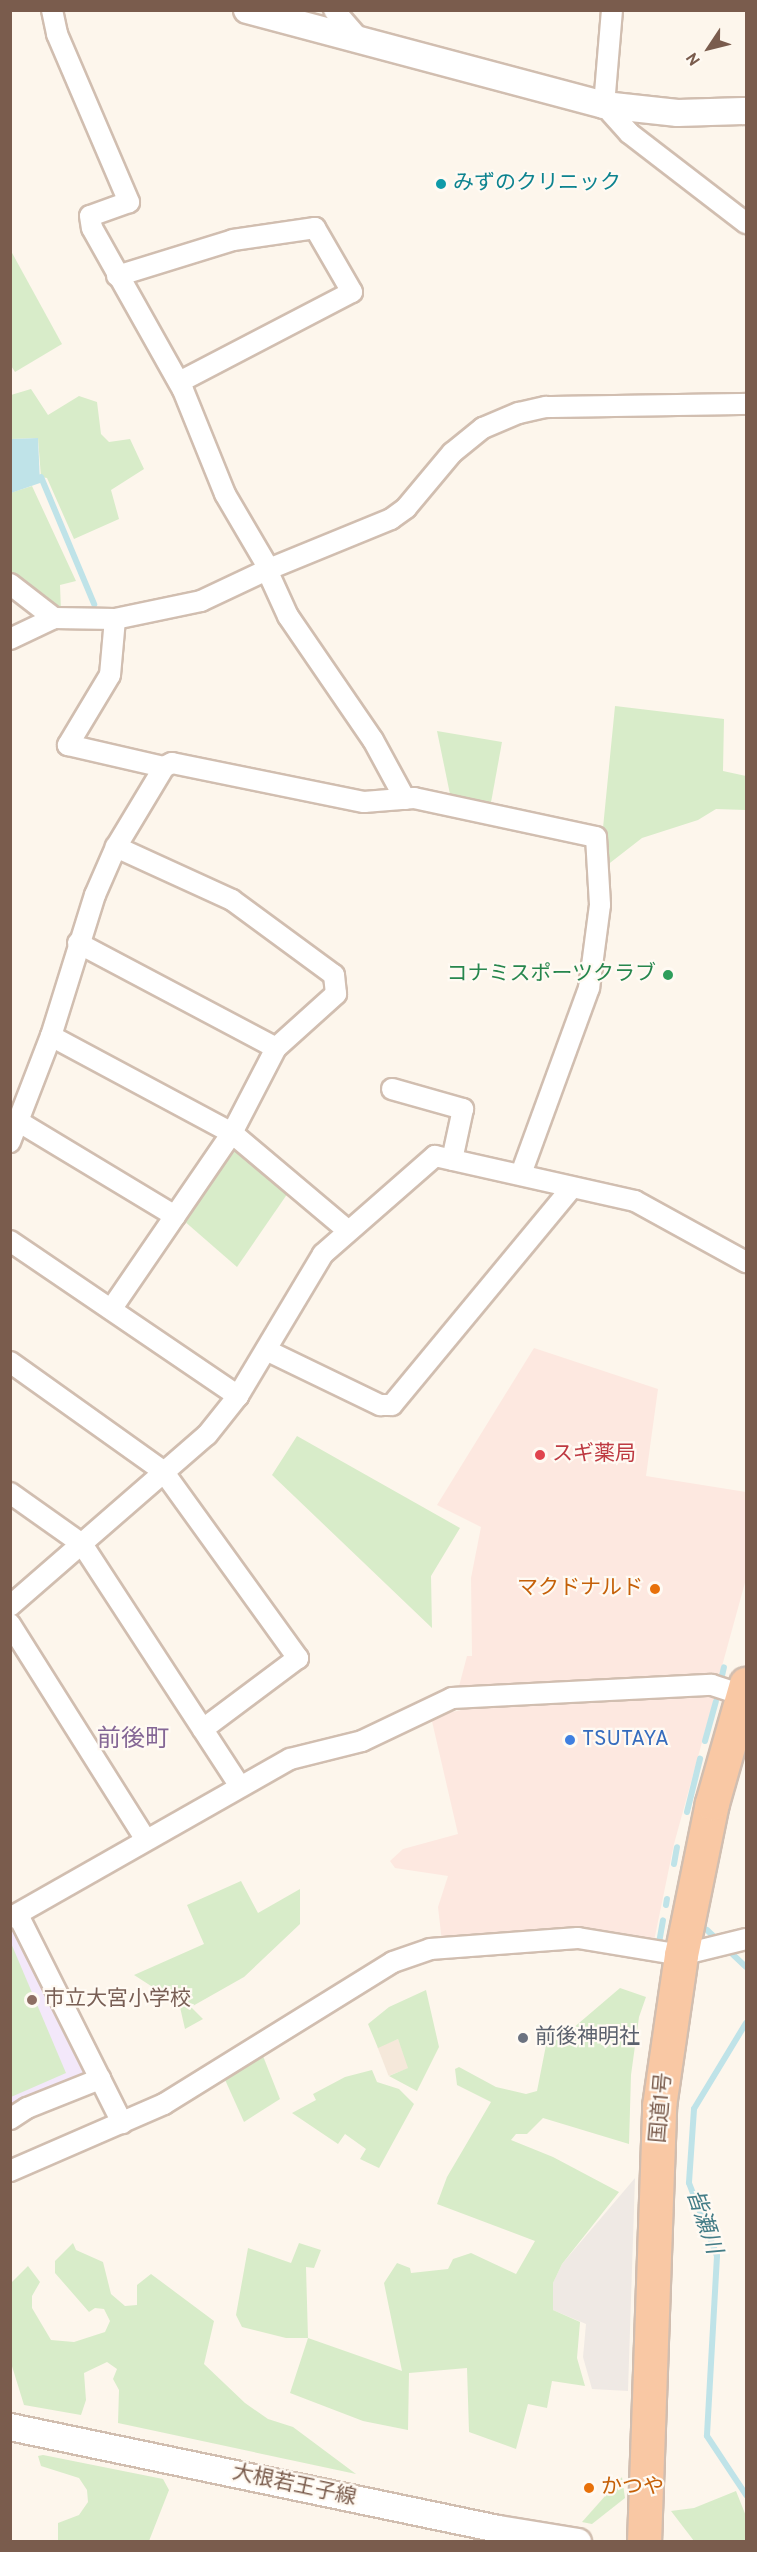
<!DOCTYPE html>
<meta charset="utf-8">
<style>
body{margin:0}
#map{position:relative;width:757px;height:2552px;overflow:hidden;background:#fdf6ec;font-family:Overpass,"Noto Sans JP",sans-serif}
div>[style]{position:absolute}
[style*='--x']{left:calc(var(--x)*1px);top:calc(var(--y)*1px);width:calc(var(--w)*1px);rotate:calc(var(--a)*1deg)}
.residential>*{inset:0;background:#f5e8da;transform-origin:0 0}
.commercial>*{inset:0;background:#fde8e0}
.industrial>*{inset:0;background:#efe9e4}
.education>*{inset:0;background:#f3e8fa}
.green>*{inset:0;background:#d8ecc9}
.water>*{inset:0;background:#bfe3e8}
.stream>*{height:6px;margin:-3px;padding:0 3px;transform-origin:3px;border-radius:3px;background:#bfe3e8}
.roads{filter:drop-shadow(2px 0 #d1beb0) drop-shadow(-2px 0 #d1beb0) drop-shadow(0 2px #d1beb0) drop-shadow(0 -2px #d1beb0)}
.minor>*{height:20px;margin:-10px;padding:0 10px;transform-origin:10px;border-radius:10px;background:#fff}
.tertiary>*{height:26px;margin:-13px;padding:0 13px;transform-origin:13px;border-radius:13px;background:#fff}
.trunk>*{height:33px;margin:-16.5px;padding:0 16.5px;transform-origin:16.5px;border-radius:16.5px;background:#f9c8a4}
.dots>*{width:16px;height:16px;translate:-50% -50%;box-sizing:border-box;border:3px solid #fffaf3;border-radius:50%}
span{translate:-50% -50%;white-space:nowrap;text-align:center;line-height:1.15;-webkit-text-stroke:4.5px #fffaf3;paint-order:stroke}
.culture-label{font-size:21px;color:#0d838f}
.left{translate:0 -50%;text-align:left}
.leisure-label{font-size:21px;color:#27864d}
.right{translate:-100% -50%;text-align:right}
.health-label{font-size:21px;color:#be3a42}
.food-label{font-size:21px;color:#c56008}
.shop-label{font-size:21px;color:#366cbe}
.education-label{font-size:21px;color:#785e54}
.worship-label{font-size:21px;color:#5b616d}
.street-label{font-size:21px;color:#7a5c4d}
.water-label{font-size:22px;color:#437c86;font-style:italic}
.quarter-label{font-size:24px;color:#846695}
.frame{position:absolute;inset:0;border:12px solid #7a5c4d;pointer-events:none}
.north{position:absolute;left:679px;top:18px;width:60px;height:60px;-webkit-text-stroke:4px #fffaf3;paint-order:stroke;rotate:235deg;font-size:16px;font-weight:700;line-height:24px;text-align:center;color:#7a5c4d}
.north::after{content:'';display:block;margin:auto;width:21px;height:27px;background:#7a5c4d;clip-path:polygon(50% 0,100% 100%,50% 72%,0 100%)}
</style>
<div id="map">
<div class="residential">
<div style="left:398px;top:2039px;width:31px;height:22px;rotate:69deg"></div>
</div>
<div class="commercial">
<div style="clip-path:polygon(534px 1348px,658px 1389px,646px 1476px,746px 1492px,746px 1579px,719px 1677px,458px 1690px,467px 1656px,472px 1656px,471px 1578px,481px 1527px,437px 1505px)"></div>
<div style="clip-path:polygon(715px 1695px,674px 1844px,654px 1941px,442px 1942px,438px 1907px,448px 1876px,395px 1868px,390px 1861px,403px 1849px,458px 1834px,431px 1717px,487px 1704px)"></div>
</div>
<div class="industrial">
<div style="clip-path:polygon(635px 2178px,628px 2391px,592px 2389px,583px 2357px,586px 2324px,553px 2310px,553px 2283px,562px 2264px)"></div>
</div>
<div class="education">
<div style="clip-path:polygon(10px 1931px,21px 1932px,86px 2068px,78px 2081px,10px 2110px)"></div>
</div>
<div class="green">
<div style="clip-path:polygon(11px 251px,62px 344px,15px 372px,10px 364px)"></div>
<div style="clip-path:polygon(31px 389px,48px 415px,79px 396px,97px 402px,101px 434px,109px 442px,130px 439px,144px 469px,111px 490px,119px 519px,74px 539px,47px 478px,41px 477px,38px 438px,11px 439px,11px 395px)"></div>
<div style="clip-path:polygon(32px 486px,76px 581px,60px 585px,61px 611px,11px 571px,10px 493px)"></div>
<div style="clip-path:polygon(615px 706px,724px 719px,723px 771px,746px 776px,746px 810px,716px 809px,698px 820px,642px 838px,606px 866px,603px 828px)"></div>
<div style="clip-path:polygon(437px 731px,502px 742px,490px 808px,451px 799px)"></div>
<div style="clip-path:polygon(238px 1147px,290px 1190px,237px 1267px,183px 1220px)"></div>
<div style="clip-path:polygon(297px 1436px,460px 1528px,431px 1576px,432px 1628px,272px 1475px)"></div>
<div style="clip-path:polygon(241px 1881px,258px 1913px,300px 1889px,300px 1924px,244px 1977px,191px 2007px,203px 2019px,185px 2029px,177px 1994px,162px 1993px,134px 1975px,204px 1944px,187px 1905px)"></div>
<div style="clip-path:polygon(11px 1943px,66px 2073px,11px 2097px,10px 1943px)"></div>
<div style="clip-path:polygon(620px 1988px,646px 1997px,639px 2017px,631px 2075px,629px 2144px,543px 2118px,527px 2134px,516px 2134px,511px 2140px,553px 2157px,619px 2192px,562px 2264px,553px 2283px,553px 2310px,580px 2322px,577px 2358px,585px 2386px,552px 2381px,547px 2408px,528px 2404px,516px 2449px,469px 2432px,467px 2368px,409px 2373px,408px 2430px,363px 2421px,290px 2393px,308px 2338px,286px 2338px,242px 2327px,236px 2315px,248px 2248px,291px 2263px,299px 2243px,321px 2250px,314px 2268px,306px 2267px,308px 2338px,402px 2371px,384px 2283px,397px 2263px,410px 2268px,411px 2273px,448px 2269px,453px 2259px,471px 2253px,516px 2274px,535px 2241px,437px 2204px,447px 2177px,491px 2102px,457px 2085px,455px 2069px,459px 2067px,496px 2087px,526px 2094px,537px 2091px,548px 2035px,554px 2029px,572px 2029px)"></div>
<div style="clip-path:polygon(426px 1990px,439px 2047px,417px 2091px,389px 2076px,408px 2068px,398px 2039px,378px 2048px,368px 2024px,389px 2007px)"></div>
<div style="clip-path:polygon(261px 2051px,280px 2099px,244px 2122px,222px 2073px)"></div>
<div style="clip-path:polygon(372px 2070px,377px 2082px,399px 2089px,414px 2104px,379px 2168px,360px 2159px,366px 2149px,345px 2134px,338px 2144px,292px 2113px,316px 2100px,313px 2094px,345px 2077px)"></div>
<div style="clip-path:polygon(73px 2243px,76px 2250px,103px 2262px,111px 2294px,125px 2306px,137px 2305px,137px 2285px,151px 2274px,214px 2321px,204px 2364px,245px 2403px,268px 2419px,293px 2427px,356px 2474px,118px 2423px,119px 2390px,113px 2379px,117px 2369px,107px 2362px,84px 2373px,86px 2400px,81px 2415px,24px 2405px,11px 2363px,10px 2284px,28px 2266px,40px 2282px,32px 2296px,32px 2308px,51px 2340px,74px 2342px,105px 2332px,110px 2321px,104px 2309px,95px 2308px,89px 2312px,55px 2273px,55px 2261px)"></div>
<div style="clip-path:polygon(43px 2455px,163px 2479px,169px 2490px,149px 2541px,58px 2541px,58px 2523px,79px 2515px,88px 2502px,87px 2490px,79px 2478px,41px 2466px,38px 2456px)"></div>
<div style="clip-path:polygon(622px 2477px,625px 2498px,592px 2524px,582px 2522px)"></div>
<div style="clip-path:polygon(736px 2491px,746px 2516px,746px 2541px,694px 2541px,671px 2511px,694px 2508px)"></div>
</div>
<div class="water">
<div style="clip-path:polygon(38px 438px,40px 483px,11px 493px,11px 439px)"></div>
</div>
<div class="stream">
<div style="--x:41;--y:477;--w:138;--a:67.3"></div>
<div style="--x:721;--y:1680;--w:13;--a:-77"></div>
<div style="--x:705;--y:1741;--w:41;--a:-74.6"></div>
<div style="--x:687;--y:1812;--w:55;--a:-76.2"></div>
<div style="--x:674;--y:1864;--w:17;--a:-80"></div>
<div style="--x:666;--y:1905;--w:6;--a:-81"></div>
<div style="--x:707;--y:1930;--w:54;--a:43.5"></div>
<div style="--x:655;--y:1942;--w:4;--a:14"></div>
<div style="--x:659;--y:1943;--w:23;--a:-80"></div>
<div style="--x:746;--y:2023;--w:100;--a:121.2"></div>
<div style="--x:694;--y:2109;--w:74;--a:93.9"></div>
<div style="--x:689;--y:2183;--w:78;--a:69"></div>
<div style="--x:717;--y:2256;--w:180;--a:93.2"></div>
<div style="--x:707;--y:2436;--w:71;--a:56.5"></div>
</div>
<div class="roads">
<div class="minor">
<div style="--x:52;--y:10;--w:25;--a:78"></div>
<div style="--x:57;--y:34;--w:183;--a:66.8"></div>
<div style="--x:129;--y:202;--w:41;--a:160.3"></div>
<div style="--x:90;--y:216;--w:12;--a:81"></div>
<div style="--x:92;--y:228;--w:186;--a:60.7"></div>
<div style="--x:183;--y:390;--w:112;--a:68"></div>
<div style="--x:225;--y:494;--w:87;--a:59.6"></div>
<div style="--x:334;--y:10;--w:37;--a:49"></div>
<div style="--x:612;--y:10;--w:95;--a:94.8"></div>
<div style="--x:604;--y:105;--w:38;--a:48"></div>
<div style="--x:629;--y:133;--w:148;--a:37.6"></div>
<div style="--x:117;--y:276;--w:121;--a:-17.2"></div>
<div style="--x:233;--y:240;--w:83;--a:-8.3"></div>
<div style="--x:315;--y:228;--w:74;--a:60"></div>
<div style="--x:352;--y:292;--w:195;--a:152.5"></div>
<div style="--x:267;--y:570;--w:51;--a:65.5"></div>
<div style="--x:288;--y:616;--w:150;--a:55.6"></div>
<div style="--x:373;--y:740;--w:67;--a:61.5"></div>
<div style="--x:10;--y:584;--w:56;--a:37.7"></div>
<div style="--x:115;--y:619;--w:56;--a:95.1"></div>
<div style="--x:110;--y:675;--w:82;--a:121"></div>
<div style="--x:68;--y:745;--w:98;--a:12.9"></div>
<div style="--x:10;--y:639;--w:49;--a:-25.5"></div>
<div style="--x:54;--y:618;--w:61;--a:0.9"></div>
<div style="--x:115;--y:619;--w:88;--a:-11.8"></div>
<div style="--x:201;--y:601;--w:75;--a:-25.2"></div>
<div style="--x:269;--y:569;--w:132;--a:-22.3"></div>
<div style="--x:391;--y:519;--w:19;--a:-36"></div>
<div style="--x:406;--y:508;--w:72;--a:-50.1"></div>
<div style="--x:452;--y:453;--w:40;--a:-39"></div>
<div style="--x:483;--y:428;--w:39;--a:-23"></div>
<div style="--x:519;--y:413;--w:28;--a:-13"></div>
<div style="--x:546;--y:407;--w:200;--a:-0.9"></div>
<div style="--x:78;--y:943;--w:224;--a:27.9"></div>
<div style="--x:51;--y:1036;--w:205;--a:28.2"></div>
<div style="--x:232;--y:1133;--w:150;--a:40.1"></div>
<div style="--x:392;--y:1089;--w:74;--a:15.7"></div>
<div style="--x:463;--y:1109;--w:52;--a:102.2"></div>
<div style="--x:21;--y:1123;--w:180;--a:31.1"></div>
<div style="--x:10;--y:1142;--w:114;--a:-68.9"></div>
<div style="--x:51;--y:1036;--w:148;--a:-72.7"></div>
<div style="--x:95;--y:895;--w:52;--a:-66.4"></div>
<div style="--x:116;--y:847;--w:93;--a:-59"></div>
<div style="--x:164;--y:767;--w:9;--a:-27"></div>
<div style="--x:172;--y:763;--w:196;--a:11.5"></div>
<div style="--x:364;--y:802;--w:50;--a:-4.6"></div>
<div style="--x:414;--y:798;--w:186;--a:12.1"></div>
<div style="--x:596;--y:837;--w:68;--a:86.6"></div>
<div style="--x:600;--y:905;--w:84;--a:97.5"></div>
<div style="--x:589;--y:988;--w:198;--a:110.1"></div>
<div style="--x:10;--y:1241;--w:276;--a:34.2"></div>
<div style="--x:112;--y:1308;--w:212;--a:-55.6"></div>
<div style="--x:232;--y:1133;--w:96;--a:-62.6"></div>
<div style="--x:276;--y:1048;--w:81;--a:-42"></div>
<div style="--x:336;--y:994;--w:19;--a:-96"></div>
<div style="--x:334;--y:975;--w:127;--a:-143.7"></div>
<div style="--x:232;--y:900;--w:128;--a:-155.4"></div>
<div style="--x:266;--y:1350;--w:127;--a:25.8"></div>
<div style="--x:380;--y:1405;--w:12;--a:0"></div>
<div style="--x:392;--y:1405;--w:281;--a:-50.4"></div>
<div style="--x:10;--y:1362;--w:188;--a:35.5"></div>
<div style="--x:163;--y:1471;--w:231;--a:54.2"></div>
<div style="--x:298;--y:1658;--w:119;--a:143.2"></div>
<div style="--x:10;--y:1493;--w:88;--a:35.3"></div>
<div style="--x:82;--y:1544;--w:289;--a:56.9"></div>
<div style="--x:10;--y:1606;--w:261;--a:-41"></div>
<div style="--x:207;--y:1435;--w:50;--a:-51.5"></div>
<div style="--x:238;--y:1396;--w:165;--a:-59.1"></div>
<div style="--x:323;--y:1254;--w:149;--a:-41.2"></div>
<div style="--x:435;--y:1156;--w:205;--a:12.7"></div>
<div style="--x:635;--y:1201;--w:127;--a:28.8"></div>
<div style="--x:10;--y:1624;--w:255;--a:57.8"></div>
<div style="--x:18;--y:1915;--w:233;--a:63.4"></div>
<div style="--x:10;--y:1918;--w:322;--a:-29.6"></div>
<div style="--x:290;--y:1759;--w:74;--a:-14"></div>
<div style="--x:362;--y:1741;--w:100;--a:-25.5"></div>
<div style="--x:452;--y:1698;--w:260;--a:-2.9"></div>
<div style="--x:712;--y:1685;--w:33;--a:18"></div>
<div style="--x:10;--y:2119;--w:20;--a:-33"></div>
<div style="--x:27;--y:2108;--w:79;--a:-21.7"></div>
<div style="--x:10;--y:2171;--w:168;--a:-23.5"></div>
<div style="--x:164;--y:2104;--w:269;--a:-31.8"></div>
<div style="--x:393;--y:1962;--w:39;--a:-19"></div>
<div style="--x:430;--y:1949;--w:148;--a:-4.3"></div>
<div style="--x:578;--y:1938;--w:104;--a:9.4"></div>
<div style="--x:681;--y:1955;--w:67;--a:-13.8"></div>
</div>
<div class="tertiary">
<div style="--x:247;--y:10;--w:369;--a:14.9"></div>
<div style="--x:604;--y:105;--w:74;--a:6.2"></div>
<div style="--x:678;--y:113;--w:68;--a:-1.7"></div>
<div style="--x:10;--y:2427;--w:499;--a:11.8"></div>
<div style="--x:498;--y:2529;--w:81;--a:9.2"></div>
</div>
<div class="trunk">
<div style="--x:644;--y:2542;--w:436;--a:-88"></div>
<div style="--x:659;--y:2106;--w:153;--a:-81.7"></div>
<div style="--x:681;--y:1955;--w:155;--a:-78.5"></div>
<div style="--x:712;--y:1803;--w:124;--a:-74.1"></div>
</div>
</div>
<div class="dots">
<div style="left:441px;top:184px;background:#0f9aa8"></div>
<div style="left:668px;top:975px;background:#2e9e5b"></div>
<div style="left:540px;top:1455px;background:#e0444e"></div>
<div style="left:655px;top:1589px;background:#e8710a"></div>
<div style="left:570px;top:1740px;background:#3f7fe0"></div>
<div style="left:32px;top:2000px;background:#8d6e63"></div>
<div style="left:523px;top:2038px;background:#6b7280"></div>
<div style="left:589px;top:2488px;background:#e8710a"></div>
</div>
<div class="culture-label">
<span class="left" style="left:453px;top:184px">みずのクリニック</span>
</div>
<div class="leisure-label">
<span class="right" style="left:656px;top:975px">コナミスポーツクラブ</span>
</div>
<div class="health-label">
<span class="left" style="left:552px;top:1455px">スギ薬局</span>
</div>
<div class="food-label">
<span class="right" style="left:643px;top:1589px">マクドナルド</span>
<span class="left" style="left:601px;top:2488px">かつや</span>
</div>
<div class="shop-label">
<span class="left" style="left:582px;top:1740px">TSUTAYA</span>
</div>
<div class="education-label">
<span class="left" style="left:44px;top:2000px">市立大宮小学校</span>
</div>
<div class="worship-label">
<span class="left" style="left:535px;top:2038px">前後神明社</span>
</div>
<div class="street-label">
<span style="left:662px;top:2108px;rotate:-85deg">国道1号</span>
<span style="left:294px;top:2486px;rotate:12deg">大根若王子線</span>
</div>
<div class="water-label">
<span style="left:703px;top:2222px;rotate:71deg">皆瀬川</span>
</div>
<div class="quarter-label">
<span style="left:133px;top:1741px">前後町</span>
</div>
<div class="frame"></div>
<div class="north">N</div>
</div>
